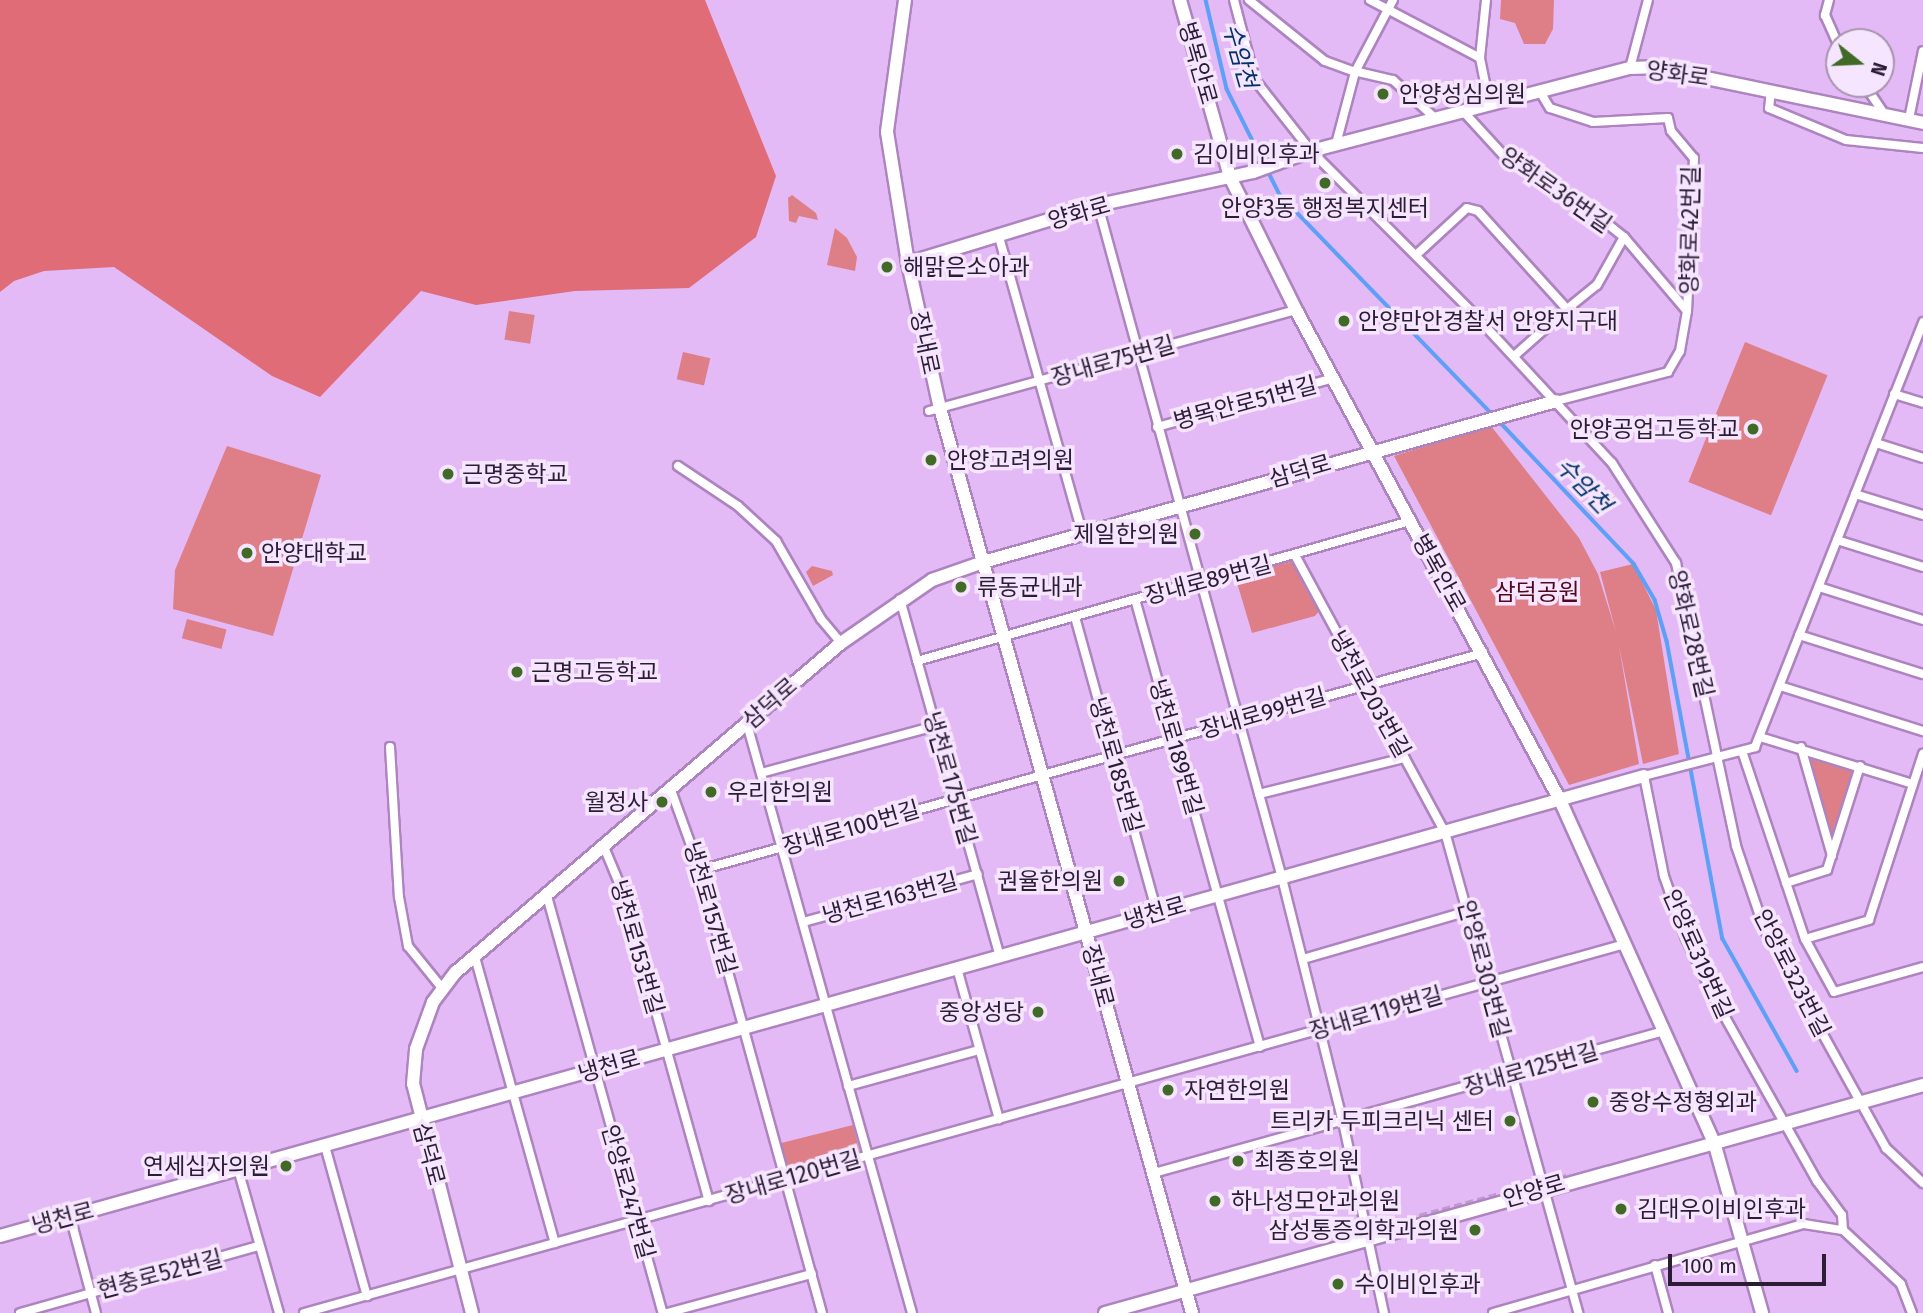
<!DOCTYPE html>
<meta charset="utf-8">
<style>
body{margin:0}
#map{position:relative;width:1923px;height:1313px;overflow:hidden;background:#e3b9f6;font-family:"Fira Sans","Noto Sans KR",sans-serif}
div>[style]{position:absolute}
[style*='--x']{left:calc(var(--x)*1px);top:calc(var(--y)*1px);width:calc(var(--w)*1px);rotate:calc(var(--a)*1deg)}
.green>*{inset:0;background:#de7f87;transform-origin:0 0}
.forest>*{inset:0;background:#e06c78}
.stream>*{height:3.5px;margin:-1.75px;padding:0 1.75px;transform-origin:1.75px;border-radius:1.75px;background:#5da0f6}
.street-tunnel>*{height:8px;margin-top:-4px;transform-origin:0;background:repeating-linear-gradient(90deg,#bf9acf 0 8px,transparent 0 12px)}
.roads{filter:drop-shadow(2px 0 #ad84bf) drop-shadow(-2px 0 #ad84bf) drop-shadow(0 2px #ad84bf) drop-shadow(0 -2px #ad84bf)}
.street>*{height:8px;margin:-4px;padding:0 4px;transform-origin:4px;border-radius:4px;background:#fff}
.secondary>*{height:12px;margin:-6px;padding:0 6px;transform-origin:6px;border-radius:6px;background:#fff}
.dots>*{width:19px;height:19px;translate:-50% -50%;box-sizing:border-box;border:4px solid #f6e5fe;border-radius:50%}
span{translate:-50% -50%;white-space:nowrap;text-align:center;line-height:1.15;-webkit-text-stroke:7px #f6e5fe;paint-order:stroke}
.street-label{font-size:23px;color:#2d1d34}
.poi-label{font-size:23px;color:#2d1d34}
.left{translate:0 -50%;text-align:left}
.right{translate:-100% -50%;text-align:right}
.park-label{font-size:23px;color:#520819}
.water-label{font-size:24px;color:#023267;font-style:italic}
.north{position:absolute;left:1825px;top:28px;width:70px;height:70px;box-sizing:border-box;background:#f6e5fe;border:2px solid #a695ad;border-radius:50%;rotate:108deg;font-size:19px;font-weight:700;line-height:28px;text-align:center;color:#2d1d34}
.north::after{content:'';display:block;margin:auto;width:24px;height:32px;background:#416a27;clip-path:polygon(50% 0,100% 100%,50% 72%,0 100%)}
.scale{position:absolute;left:1668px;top:1254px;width:158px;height:32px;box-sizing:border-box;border:4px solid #2d1d34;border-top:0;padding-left:9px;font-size:21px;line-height:24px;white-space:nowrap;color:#2d1d34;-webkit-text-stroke:5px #f6e5fe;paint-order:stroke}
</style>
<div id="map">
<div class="green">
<div style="clip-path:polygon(1501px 0,1554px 0,1553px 29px,1545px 44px,1524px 44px,1515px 23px,1500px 19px)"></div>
<div style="clip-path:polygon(792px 195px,816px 213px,818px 220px,799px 216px,796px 223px,789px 221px,788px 198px)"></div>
<div style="clip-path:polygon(835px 228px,847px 238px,857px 257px,855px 271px,827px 265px)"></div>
<div style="left:509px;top:311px;width:26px;height:29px;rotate:9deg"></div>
<div style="left:1745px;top:342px;width:89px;height:151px;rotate:22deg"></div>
<div style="left:683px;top:352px;width:28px;height:28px;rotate:13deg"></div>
<div style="clip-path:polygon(1491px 426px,1579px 538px,1598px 574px,1616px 632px,1600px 572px,1633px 564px,1656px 610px,1679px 754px,1643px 764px,1619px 646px,1639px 764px,1569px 785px,1394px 456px)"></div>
<div style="clip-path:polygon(227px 446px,321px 475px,273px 636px,173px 609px,175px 570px)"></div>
<div style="clip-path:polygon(1290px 562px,1297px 564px,1319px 611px,1315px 616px,1252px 633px,1235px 576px)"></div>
<div style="clip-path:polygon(812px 566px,832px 571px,833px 575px,813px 586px,806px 572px)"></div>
<div style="left:187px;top:619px;width:41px;height:20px;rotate:15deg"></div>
<div style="clip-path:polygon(1807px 758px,1856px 772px,1836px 836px,1831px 835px)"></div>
<div style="left:853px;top:1125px;width:29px;height:76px;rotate:76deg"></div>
</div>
<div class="forest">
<div style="clip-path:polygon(0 0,705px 0,776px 176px,756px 237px,689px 288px,575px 291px,476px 305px,421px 291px,320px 397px,272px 376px,114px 267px,44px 271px,14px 281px,0 292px)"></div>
</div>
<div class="stream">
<div style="--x:1206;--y:0;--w:91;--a:76.7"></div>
<div style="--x:1227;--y:89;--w:119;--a:63.4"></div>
<div style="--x:1280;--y:195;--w:306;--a:45.9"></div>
<div style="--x:1498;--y:420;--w:198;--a:46.6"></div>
<div style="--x:1634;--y:564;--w:42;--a:59.7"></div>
<div style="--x:1655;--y:600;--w:43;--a:73.7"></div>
<div style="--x:1667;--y:641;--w:303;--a:79.4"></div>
<div style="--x:1723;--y:939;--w:151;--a:60.7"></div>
</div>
<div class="street-tunnel">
<div style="--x:1385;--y:1227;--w:192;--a:-15.1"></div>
</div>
<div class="roads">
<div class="street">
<div style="--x:1234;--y:0;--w:83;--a:75.3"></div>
<div style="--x:1255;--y:80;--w:90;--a:51.7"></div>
<div style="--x:1311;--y:151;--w:229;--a:45"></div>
<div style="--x:1473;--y:313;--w:205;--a:47.2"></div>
<div style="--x:1612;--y:463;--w:119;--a:57.4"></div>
<div style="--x:1676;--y:563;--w:289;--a:78"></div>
<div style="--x:1736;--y:846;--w:87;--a:71.1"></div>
<div style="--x:1764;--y:928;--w:252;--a:61"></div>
<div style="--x:1886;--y:1148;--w:51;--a:43.4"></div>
<div style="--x:1249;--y:0;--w:97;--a:38.8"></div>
<div style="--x:1325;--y:61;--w:32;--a:20"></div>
<div style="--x:1370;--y:0;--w:124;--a:27.8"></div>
<div style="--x:1486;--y:0;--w:58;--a:95.9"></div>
<div style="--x:1480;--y:58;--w:46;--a:78.7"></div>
<div style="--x:1829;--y:0;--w:16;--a:105"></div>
<div style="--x:1825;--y:15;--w:34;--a:66"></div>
<div style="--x:1630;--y:68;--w:70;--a:-75.2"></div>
<div style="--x:1358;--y:72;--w:36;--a:13"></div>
<div style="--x:1393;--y:80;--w:55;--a:42.1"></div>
<div style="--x:1864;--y:84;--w:36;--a:56"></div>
<div style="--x:1539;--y:90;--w:21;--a:59"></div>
<div style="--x:1550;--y:108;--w:45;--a:18"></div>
<div style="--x:1593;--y:122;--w:75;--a:-3.1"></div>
<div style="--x:1668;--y:118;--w:13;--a:77"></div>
<div style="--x:1671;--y:131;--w:35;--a:50"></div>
<div style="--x:1694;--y:158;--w:153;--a:92.6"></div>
<div style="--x:1687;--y:311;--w:41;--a:99.9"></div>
<div style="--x:1680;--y:351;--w:24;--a:120"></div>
<div style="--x:1668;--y:372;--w:116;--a:165.5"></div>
<div style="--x:1771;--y:90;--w:18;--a:96"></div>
<div style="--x:1769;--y:108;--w:83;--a:22.6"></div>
<div style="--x:1846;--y:140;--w:77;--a:5.9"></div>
<div style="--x:1462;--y:110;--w:65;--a:47.5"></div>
<div style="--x:1506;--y:158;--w:85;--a:30.5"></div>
<div style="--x:1579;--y:201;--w:58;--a:38.7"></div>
<div style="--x:1624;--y:237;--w:97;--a:49.6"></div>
<div style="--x:1909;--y:119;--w:69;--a:-78.4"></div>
<div style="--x:1336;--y:144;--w:74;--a:-75.2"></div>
<div style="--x:1355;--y:72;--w:81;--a:-62.2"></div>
<div style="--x:1098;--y:205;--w:698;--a:74.71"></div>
<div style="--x:1282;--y:878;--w:252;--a:76"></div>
<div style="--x:1343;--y:1122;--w:195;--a:77.9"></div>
<div style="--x:999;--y:237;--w:306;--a:74.3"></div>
<div style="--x:1416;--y:255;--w:69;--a:-42.7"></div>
<div style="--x:1467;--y:208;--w:11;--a:15"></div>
<div style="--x:1478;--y:211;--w:132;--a:47.8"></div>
<div style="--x:1567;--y:309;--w:71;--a:138.4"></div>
<div style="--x:1567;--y:309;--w:38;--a:-39"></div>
<div style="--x:1597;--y:285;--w:55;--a:-60.6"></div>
<div style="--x:1894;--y:394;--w:30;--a:17"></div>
<div style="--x:929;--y:411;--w:381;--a:-15.4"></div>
<div style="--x:1157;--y:427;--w:184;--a:-15.5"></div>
<div style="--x:1876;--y:443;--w:49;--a:17.7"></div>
<div style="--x:678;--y:466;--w:72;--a:33.7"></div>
<div style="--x:738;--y:506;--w:52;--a:42.6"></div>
<div style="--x:776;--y:541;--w:90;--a:60"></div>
<div style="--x:821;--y:619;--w:31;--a:50"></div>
<div style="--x:1855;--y:494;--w:71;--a:17.2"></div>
<div style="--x:1837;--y:540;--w:90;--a:17.4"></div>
<div style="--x:1296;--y:557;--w:313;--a:61.6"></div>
<div style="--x:1445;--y:832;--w:499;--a:74.5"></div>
<div style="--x:1819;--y:587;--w:109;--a:17.6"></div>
<div style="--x:900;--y:599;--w:372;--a:74.4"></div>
<div style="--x:1135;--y:599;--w:465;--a:74.4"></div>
<div style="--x:1075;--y:617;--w:306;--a:74.5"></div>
<div style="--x:1799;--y:635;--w:130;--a:17.5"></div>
<div style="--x:917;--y:661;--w:512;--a:-15.85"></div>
<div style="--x:1780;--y:686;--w:150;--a:17.5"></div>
<div style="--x:747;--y:724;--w:612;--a:74.35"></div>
<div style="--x:1760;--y:737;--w:160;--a:17.1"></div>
<div style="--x:390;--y:747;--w:150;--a:86.6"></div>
<div style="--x:399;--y:897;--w:50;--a:79.6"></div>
<div style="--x:408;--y:946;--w:54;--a:51"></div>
<div style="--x:1801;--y:747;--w:113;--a:74.1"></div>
<div style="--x:1742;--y:751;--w:198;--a:71.5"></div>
<div style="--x:1805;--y:939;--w:60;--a:61.3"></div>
<div style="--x:1834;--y:992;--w:92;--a:-15.7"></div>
<div style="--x:761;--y:773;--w:180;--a:-15.1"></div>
<div style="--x:671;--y:790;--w:85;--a:70.1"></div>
<div style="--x:700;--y:870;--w:459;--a:74.6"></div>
<div style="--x:1259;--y:794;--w:150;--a:-13.9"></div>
<div style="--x:604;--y:847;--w:47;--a:67.3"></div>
<div style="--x:622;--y:890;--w:323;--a:74.4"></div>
<div style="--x:700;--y:870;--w:813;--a:-15.49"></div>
<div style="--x:1786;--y:883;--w:43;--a:-17.6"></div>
<div style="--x:1827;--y:870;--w:109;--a:-72.4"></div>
<div style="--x:547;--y:896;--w:433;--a:74.5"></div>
<div style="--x:803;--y:922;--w:181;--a:-15.3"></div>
<div style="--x:1805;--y:939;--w:67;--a:-16.5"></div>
<div style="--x:1869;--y:920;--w:175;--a:-72"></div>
<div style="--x:475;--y:957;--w:297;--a:74.4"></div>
<div style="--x:1303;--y:959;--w:172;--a:-16.2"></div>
<div style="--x:957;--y:968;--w:157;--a:74.5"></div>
<div style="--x:848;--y:1086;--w:136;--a:-15.4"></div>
<div style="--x:325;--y:1146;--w:156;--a:74.4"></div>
<div style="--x:238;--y:1169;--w:150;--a:74.1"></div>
<div style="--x:1154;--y:1173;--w:529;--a:-15.56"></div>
<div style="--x:70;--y:1216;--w:100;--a:75"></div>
<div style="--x:1655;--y:1265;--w:50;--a:74.8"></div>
<div style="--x:20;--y:1313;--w:248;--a:-15.7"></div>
<div style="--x:304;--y:1313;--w:1372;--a:-15.61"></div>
<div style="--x:667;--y:1313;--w:150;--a:-15.1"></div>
<div style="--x:1493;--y:1313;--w:323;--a:-16"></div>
<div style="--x:1804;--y:1224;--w:39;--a:9"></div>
<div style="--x:1912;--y:1313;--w:31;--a:-111"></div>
<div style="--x:1901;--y:1284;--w:79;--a:-137"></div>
<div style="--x:1843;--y:1230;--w:15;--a:-94"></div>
<div style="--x:1842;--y:1215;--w:42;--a:-126.3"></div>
<div style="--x:1817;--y:1181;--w:206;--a:-119.3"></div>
<div style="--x:1716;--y:1001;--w:72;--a:-115.5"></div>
<div style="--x:1685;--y:936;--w:64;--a:-109.3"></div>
<div style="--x:1664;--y:876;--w:102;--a:-101.3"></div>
<div style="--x:1644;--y:776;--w:115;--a:-14.6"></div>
<div style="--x:1755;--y:747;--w:457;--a:-68.4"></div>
</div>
<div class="secondary">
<div style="--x:905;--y:0;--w:133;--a:97.8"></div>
<div style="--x:887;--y:132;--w:133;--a:80.9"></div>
<div style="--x:908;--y:263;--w:148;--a:77.6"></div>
<div style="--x:940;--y:408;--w:939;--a:74.44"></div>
<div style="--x:1180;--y:0;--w:184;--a:74.2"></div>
<div style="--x:1230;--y:177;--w:148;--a:63.6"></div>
<div style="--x:1296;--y:310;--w:557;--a:61.69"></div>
<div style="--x:1560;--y:800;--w:375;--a:65.8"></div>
<div style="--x:1714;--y:1142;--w:178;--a:74.3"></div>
<div style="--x:908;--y:263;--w:199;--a:-17"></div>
<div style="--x:1098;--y:205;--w:158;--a:-12"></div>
<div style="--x:1253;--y:172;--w:62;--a:-19.9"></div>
<div style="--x:1311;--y:151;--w:330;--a:-14.6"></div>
<div style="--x:1630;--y:68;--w:23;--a:-2"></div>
<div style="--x:1653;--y:67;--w:276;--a:11.7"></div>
<div style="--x:0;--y:1236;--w:1707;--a:-15.63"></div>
<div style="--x:472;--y:1313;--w:236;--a:-104.4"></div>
<div style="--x:413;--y:1084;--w:35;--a:-85"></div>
<div style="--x:416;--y:1049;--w:50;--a:-70.1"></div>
<div style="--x:433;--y:1002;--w:38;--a:-53"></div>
<div style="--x:456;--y:972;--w:506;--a:-40.52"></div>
<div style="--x:841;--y:643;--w:111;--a:-34.7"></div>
<div style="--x:932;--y:580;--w:54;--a:-19.4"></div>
<div style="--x:983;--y:562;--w:595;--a:-15.69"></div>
<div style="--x:1105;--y:1313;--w:849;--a:-15.57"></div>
</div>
</div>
<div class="dots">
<div style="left:1383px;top:94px;background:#416a27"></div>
<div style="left:1177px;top:154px;background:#416a27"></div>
<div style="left:1325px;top:183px;background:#416a27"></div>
<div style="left:887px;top:267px;background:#416a27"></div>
<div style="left:1344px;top:321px;background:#416a27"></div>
<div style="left:1753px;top:429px;background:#416a27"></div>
<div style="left:931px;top:460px;background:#416a27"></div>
<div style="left:448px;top:474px;background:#416a27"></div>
<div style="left:1195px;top:534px;background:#416a27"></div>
<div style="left:247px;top:553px;background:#416a27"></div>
<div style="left:961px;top:587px;background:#416a27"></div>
<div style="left:517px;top:672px;background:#416a27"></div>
<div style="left:711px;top:792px;background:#416a27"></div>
<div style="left:662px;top:802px;background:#416a27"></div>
<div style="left:1119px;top:881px;background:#416a27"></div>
<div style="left:1038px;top:1012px;background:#416a27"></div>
<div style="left:1168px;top:1090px;background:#416a27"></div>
<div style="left:1593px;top:1102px;background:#416a27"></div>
<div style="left:1510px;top:1121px;background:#416a27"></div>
<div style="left:1238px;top:1161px;background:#416a27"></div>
<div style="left:286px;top:1166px;background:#416a27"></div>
<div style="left:1215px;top:1201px;background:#416a27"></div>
<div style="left:1621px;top:1209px;background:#416a27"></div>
<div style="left:1475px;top:1230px;background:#416a27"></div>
<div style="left:1338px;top:1284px;background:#416a27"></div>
</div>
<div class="street-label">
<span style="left:1198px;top:63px;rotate:74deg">병목안로</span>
<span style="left:1678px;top:74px;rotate:8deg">양화로</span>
<span style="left:1556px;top:190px;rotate:35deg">양화로36번길</span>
<span style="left:1079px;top:213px;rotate:-16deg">양화로</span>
<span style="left:1690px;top:230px;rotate:-89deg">양화로42번길</span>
<span style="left:925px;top:343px;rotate:78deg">장내로</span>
<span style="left:1113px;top:361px;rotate:-16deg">장내로75번길</span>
<span style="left:1245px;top:403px;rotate:-15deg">병목안로51번길</span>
<span style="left:1300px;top:471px;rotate:-16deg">삼덕로</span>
<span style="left:1439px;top:573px;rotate:61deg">병목안로</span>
<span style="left:1208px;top:580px;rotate:-15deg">장내로89번길</span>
<span style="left:1691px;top:634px;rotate:77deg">양화로28번길</span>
<span style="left:1370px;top:694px;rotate:61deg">냉천로203번길</span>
<span style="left:770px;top:703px;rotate:-41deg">삼덕로</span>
<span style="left:1263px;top:713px;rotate:-16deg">장내로99번길</span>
<span style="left:1176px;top:747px;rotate:74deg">냉천로189번길</span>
<span style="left:1116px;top:765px;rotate:74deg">냉천로185번길</span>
<span style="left:950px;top:778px;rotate:74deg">냉천로175번길</span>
<span style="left:851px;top:828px;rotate:-16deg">장내로100번길</span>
<span style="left:890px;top:898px;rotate:-15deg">냉천로163번길</span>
<span style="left:710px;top:908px;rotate:74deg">냉천로157번길</span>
<span style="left:1155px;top:913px;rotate:-16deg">냉천로</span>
<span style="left:637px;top:947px;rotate:74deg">냉천로153번길</span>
<span style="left:1698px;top:954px;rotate:66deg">안양로319번길</span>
<span style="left:1484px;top:969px;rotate:75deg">안양로303번길</span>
<span style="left:1792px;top:973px;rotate:63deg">안양로323번길</span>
<span style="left:1098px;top:976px;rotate:75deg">장내로</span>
<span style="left:1376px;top:1013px;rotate:-16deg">장내로119번길</span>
<span style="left:609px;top:1066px;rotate:-16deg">냉천로</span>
<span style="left:1531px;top:1069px;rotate:-16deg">장내로125번길</span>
<span style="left:429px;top:1154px;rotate:75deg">삼덕로</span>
<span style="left:793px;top:1177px;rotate:-16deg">장내로120번길</span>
<span style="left:1534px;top:1191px;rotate:-16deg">안양로</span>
<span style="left:628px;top:1192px;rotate:74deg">안양로247번길</span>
<span style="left:63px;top:1218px;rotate:-15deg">냉천로</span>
<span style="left:160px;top:1274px;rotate:-15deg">현충로52번길</span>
</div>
<div class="poi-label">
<span class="left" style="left:1399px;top:94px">안양성심의원</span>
<span class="left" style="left:1193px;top:154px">김이비인후과</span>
<span style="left:1325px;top:208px">안양3동 행정복지센터</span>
<span class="left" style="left:903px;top:267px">해맑은소아과</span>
<span class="left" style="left:1358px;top:321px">안양만안경찰서 안양지구대</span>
<span class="right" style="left:1739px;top:429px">안양공업고등학교</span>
<span class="left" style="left:947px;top:460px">안양고려의원</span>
<span class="left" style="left:462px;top:474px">근명중학교</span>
<span class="right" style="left:1179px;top:534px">제일한의원</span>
<span class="left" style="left:261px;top:553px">안양대학교</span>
<span class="left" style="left:977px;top:587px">류동균내과</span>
<span class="left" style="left:531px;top:672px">근명고등학교</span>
<span class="left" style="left:727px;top:792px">우리한의원</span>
<span class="right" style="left:648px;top:802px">월정사</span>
<span class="right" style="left:1103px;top:881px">권율한의원</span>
<span class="right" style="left:1024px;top:1012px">중앙성당</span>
<span class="left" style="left:1184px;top:1090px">자연한의원</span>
<span class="left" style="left:1609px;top:1102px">중앙수정형외과</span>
<span class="right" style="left:1494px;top:1121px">트리카 두피크리닉 센터</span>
<span class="left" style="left:1254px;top:1161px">최종호의원</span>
<span class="right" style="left:270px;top:1166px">연세십자의원</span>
<span class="left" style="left:1231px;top:1201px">하나성모안과의원</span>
<span class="left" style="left:1637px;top:1209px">김대우이비인후과</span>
<span class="right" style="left:1459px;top:1230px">삼성통증의학과의원</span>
<span class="left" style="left:1354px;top:1284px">수이비인후과</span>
</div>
<div class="park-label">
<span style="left:1537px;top:592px">삼덕공원</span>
</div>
<div class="water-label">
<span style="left:1239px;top:56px;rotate:74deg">수암천</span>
<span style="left:1583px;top:486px;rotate:46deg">수암천</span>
</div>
<div class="north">N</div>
<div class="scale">100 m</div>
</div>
